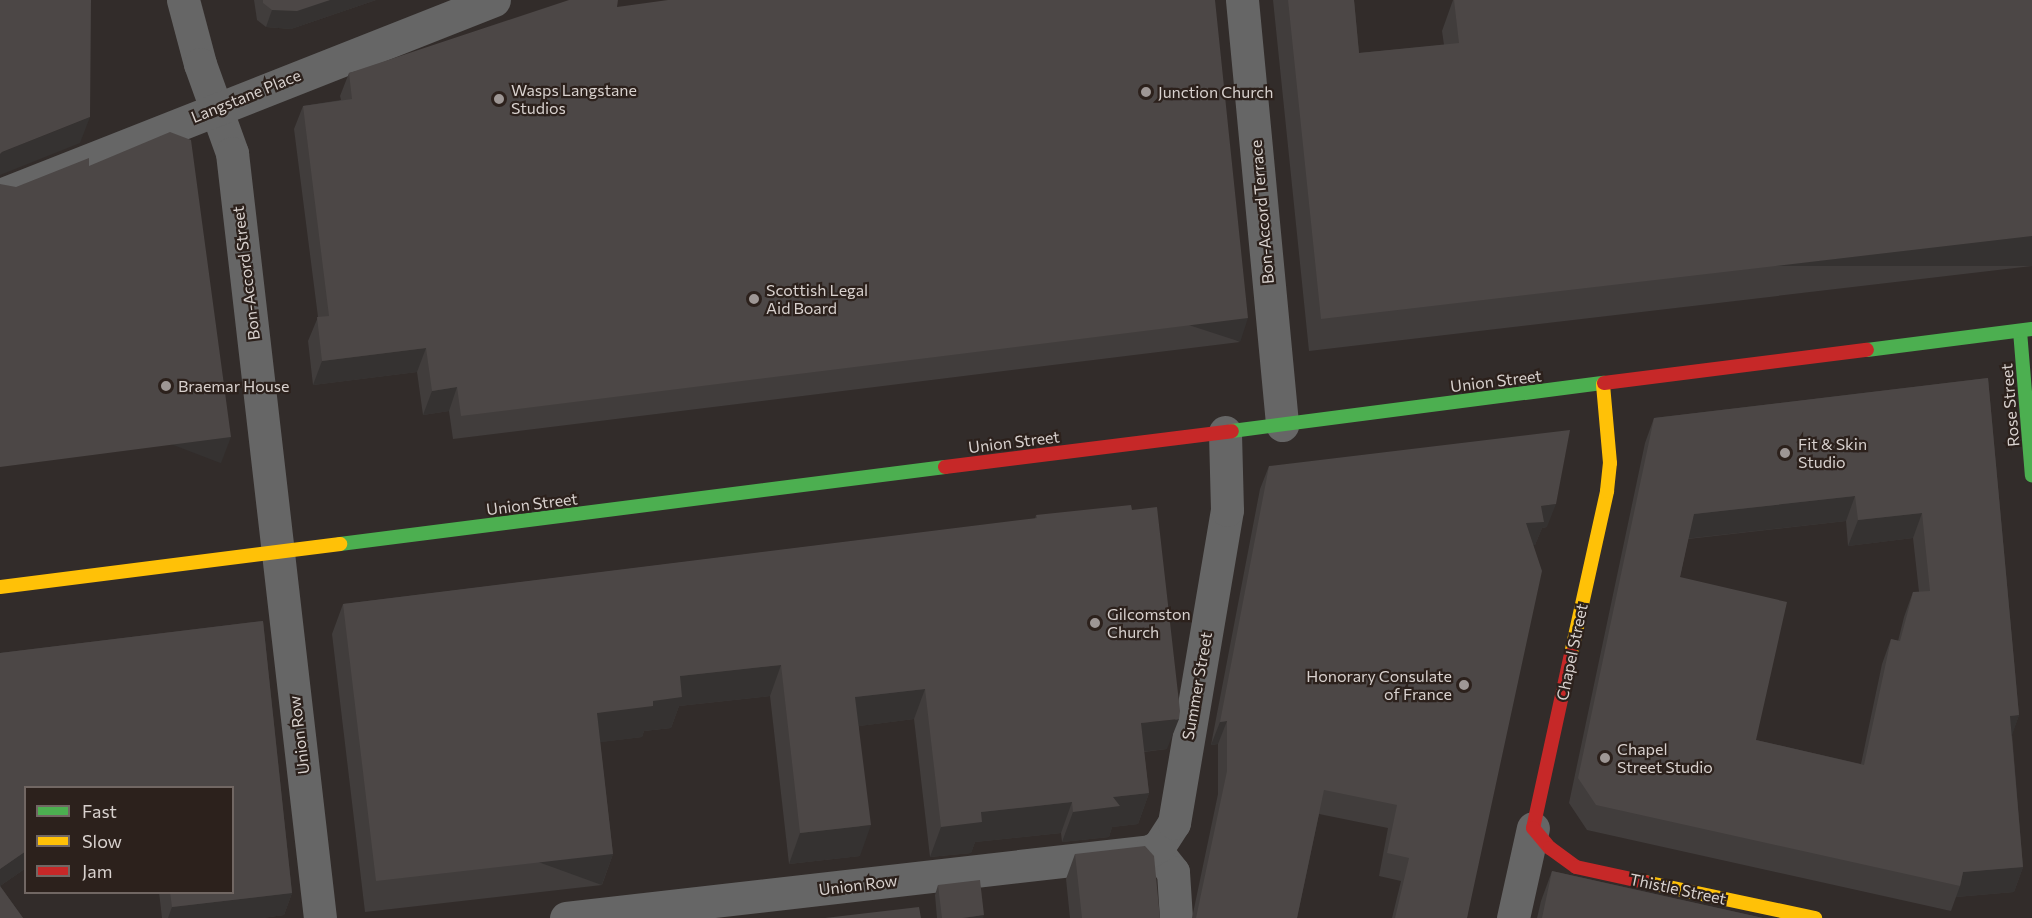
<!DOCTYPE html>
<style>
body{margin:0}
#map{position:relative;width:2032px;height:918px;overflow:hidden;background:#322c2a;font-family:Commissioner,sans-serif}
div>[style]{position:absolute}
[style*='--x']{left:calc(var(--x)*1px);top:calc(var(--y)*1px);width:calc(var(--w)*1px);rotate:calc(var(--a)*1deg)}
.street>*{height:33px;margin:-16.5px;padding:0 16.5px;transform-origin:16.5px;border-radius:16.5px;background:#666}
.fast>*{height:14px;margin:-7px;padding:0 7px;transform-origin:7px;border-radius:7px;background:#4caf50}
.slow>*{height:14px;margin:-7px;padding:0 7px;transform-origin:7px;border-radius:7px;background:#ffc107}
.jam>*{height:14px;margin:-7px;padding:0 7px;transform-origin:7px;border-radius:7px;background:#c62828}
.wall>*{inset:0;background:#413d3c}
.shaded-wall>*{inset:0;background:#353231;transform-origin:0 0}
.building>*{inset:0;background:#4c4746}
.dots>*{width:16px;height:16px;translate:-50% -50%;box-sizing:border-box;border:3px solid #2c211c;border-radius:50%}
span{translate:-50% -50%;white-space:nowrap;text-align:center;line-height:1.15;-webkit-text-stroke:4.5px #2c211c;paint-order:stroke}
.poi-label{font-size:16px;color:#d8d1ce}
.left{translate:0 -50%;text-align:left}
.right{translate:-100% -50%;text-align:right}
.street-label{font-size:16px;color:#d8d1ce}
.legend{position:absolute;left:24px;top:786px;width:210px;height:108px;box-sizing:border-box;background:#2c211c;border:2px solid #716763;margin:0;padding:8px 10px;list-style:none;font-size:18px;color:#d8d1ce}
.legend li{display:flex;align-items:center;gap:12px;height:30px}
.legend b{width:30px;border:2px solid #716763}
</style>
<div id="map">
<div class="street">
<div style="--x:183;--y:0;--w:66;--a:75.1"></div>
<div style="--x:200;--y:64;--w:95;--a:70.2"></div>
<div style="--x:232;--y:153;--w:770;--a:83.44"></div>
<div style="--x:1242;--y:0;--w:427;--a:84.6"></div>
<div style="--x:0;--y:195;--w:531;--a:-21.54"></div>
<div style="--x:1150;--y:851;--w:13;--a:29"></div>
<div style="--x:1161;--y:857;--w:19;--a:51"></div>
<div style="--x:1173;--y:872;--w:46;--a:86.3"></div>
<div style="--x:566;--y:918;--w:588;--a:-6.54"></div>
<div style="--x:1150;--y:851;--w:10;--a:-29"></div>
<div style="--x:1159;--y:846;--w:27;--a:-57"></div>
<div style="--x:1174;--y:823;--w:317;--a:-80.4"></div>
<div style="--x:1227;--y:510;--w:78;--a:-91.5"></div>
<div style="--x:1513;--y:918;--w:92;--a:-77.5"></div>
</div>
<div class="fast">
<div style="--x:2020;--y:331;--w:145;--a:85.3"></div>
<div style="--x:1867;--y:350;--w:166;--a:-7.3"></div>
<div style="--x:1232;--y:431;--w:375;--a:-7.4"></div>
<div style="--x:340;--y:544;--w:610;--a:-7.25"></div>
</div>
<div class="slow">
<div style="--x:0;--y:587;--w:343;--a:-7.2"></div>
<div style="--x:1571;--y:654;--w:167;--a:-77.5"></div>
<div style="--x:1607;--y:491;--w:28;--a:-84"></div>
<div style="--x:1610;--y:463;--w:79;--a:-95.1"></div>
<div style="--x:1645;--y:882;--w:174;--a:12"></div>
</div>
<div class="jam">
<div style="--x:1604;--y:383;--w:265;--a:-7.2"></div>
<div style="--x:945;--y:467;--w:289;--a:-7.1"></div>
<div style="--x:1571;--y:654;--w:178;--a:102.3"></div>
<div style="--x:1533;--y:828;--w:26;--a:50"></div>
<div style="--x:1550;--y:848;--w:32;--a:36"></div>
<div style="--x:1576;--y:867;--w:71;--a:12.3"></div>
</div>
<div class="wall">
<div style="clip-path:polygon(254px 0,376px 0,291px 29px,266px 27px,257px 20px)"></div>
<div style="clip-path:polygon(1273px 0,1354px 0,1359px 53px,1444px 45px,1442px 31px,1453px 0,2032px 0,2032px 266px,1309px 351px)"></div>
<div style="clip-path:polygon(617px 7px,1240px 342px,453px 439px,449px 411px,423px 415px,417px 372px,313px 385px,308px 341px,318px 317px,294px 129px,303px 106px,341px 100px,340px 96px,349px 73px)"></div>
<div style="clip-path:polygon(evenodd,1988px 378px,2019px 715px,2012px 734px,2023px 867px,2014px 892px,1956px 897px,1951px 911px,1587px 830px,1569px 803px,1645px 443px,1654px 418px,1988px 378px,1846px 521px,1848px 546px,1913px 538px,1919px 592px,1913px 592px,1904px 617px,1898px 641px,1891px 639px,1882px 664px,1861px 764px,1756px 740px,1680px 577px,1688px 539px,1846px 521px)"></div>
<div style="clip-path:polygon(1269px 466px,1547px 527px,1542px 528px,1535px 545px,1533px 545px,1467px 918px,1392px 918px,1401px 881px,1379px 876px,1388px 828px,1319px 814px,1297px 918px,1192px 918px,1218px 794px,1218px 744px,1211px 745px,1260px 489px)"></div>
<div style="clip-path:polygon(1036px 515px,1167px 749px,1144px 752px,1149px 793px,1138px 824px,1112px 827px,1109px 837px,1062px 842px,1061px 833px,975px 842px,971px 853px,930px 857px,914px 719px,859px 726px,860px 856px,789px 864px,770px 696px,679px 706px,671px 728px,644px 731px,642px 737px,600px 742px,613px 854px,602px 885px,365px 912px,332px 634px,343px 604px,1035px 519px)"></div>
<div style="clip-path:polygon(263px 621px,292px 893px,284px 915px,262px 918px,162px 918px,159px 892px,232px 892px,232px 788px,26px 788px,26px 868px,0 886px,23px 918px,0 918px,0 653px)"></div>
<div style="clip-path:polygon(1075px 854px,1160px 918px,1070px 918px,1066px 879px)"></div>
<div style="clip-path:polygon(1552px 871px,1763px 918px,1537px 918px,1541px 901px)"></div>
<div style="clip-path:polygon(938px 885px,983px 918px,937px 918px,935px 895px)"></div>
</div>
<div class="shaded-wall">
<div style="clip-path:polygon(330px 0,376px 0,291px 29px,266px 27px,272px 10px)"></div>
<div style="clip-path:polygon(90px 117px,80px 143px,0 175px,0 154px,2px 152px)"></div>
<div style="left:2032px;top:236px;width:30px;height:716px;rotate:90deg"></div>
<div style="left:1248px;top:318px;width:25px;height:793px;rotate:108deg"></div>
<div style="clip-path:polygon(426px 348px,417px 372px,313px 385px,322px 361px)"></div>
<div style="clip-path:polygon(457px 387px,449px 411px,423px 415px,432px 391px)"></div>
<div style="left:231px;top:437px;width:28px;height:233px;rotate:111deg"></div>
<div style="clip-path:polygon(1855px 496px,1846px 521px,1684px 539px,1694px 514px)"></div>
<div style="clip-path:polygon(1556px 504px,1547px 527px,1542px 528px,1535px 545px,1518px 546px,1526px 523px,1541px 506px)"></div>
<div style="clip-path:polygon(1922px 513px,1913px 538px,1848px 546px,1858px 520px)"></div>
<div style="clip-path:polygon(781px 665px,770px 696px,679px 706px,671px 728px,644px 731px,642px 737px,586px 744px,597px 713px,653px 701px,680px 676px)"></div>
<div style="clip-path:polygon(925px 689px,914px 719px,844px 728px,855px 697px)"></div>
<div style="clip-path:polygon(2019px 715px,2010px 741px,2010px 716px)"></div>
<div style="clip-path:polygon(1179px 719px,1167px 749px,1130px 753px,1141px 723px)"></div>
<div style="clip-path:polygon(1227px 721px,1218px 744px,1211px 745px,1220px 722px)"></div>
<div style="clip-path:polygon(1149px 793px,1138px 824px,1112px 827px,1109px 837px,1062px 842px,1073px 812px,1113px 797px)"></div>
<div style="clip-path:polygon(1072px 802px,1061px 833px,975px 842px,971px 853px,930px 857px,941px 827px,981px 812px)"></div>
<div style="clip-path:polygon(871px 825px,860px 856px,789px 864px,800px 833px)"></div>
<div style="clip-path:polygon(26px 851px,26px 868px,0 886px,0 869px)"></div>
<div style="left:613px;top:854px;width:33px;height:239px;rotate:110deg"></div>
<div style="clip-path:polygon(2023px 867px,2014px 892px,1956px 897px,1960px 886px,1963px 872px)"></div>
<div style="clip-path:polygon(292px 893px,284px 915px,262px 918px,168px 918px,172px 907px)"></div>
<div style="clip-path:polygon(984px 915px,983px 918px,962px 918px)"></div>
</div>
<div class="building">
<div style="clip-path:polygon(0 0,91px 0,90px 117px,2px 152px,0 154px)"></div>
<div style="clip-path:polygon(263px 0,330px 0,297px 11px,272px 10px,263px 3px)"></div>
<div style="clip-path:polygon(569px 0,618px 0,617px 7px,668px 0,1215px 0,1248px 318px,461px 416px,457px 387px,432px 391px,426px 348px,322px 361px,317px 317px,329px 316px,303px 106px,352px 99px,349px 73px)"></div>
<div style="clip-path:polygon(1288px 0,1354px 0,1359px 53px,1459px 43px,1454px 0,2032px 0,2032px 236px,1321px 319px)"></div>
<div style="clip-path:polygon(170px 132px,191px 140px,231px 437px,0 467px,0 184px,16px 187px,89px 158px,89px 166px)"></div>
<div style="clip-path:polygon(evenodd,1988px 378px,2019px 715px,2010px 716px,2023px 867px,1963px 872px,1960px 886px,1596px 805px,1578px 778px,1654px 418px,1988px 378px,1855px 496px,1858px 520px,1922px 513px,1930px 591px,1913px 592px,1900px 641px,1891px 639px,1864px 765px,1756px 740px,1787px 602px,1680px 577px,1694px 514px,1855px 496px)"></div>
<div style="clip-path:polygon(1570px 430px,1556px 504px,1541px 506px,1544px 522px,1526px 523px,1542px 571px,1467px 918px,1395px 918px,1409px 858px,1387px 853px,1397px 805px,1324px 790px,1297px 918px,1196px 918px,1227px 771px,1227px 721px,1220px 722px,1269px 466px)"></div>
<div style="clip-path:polygon(1131px 505px,1132px 510px,1157px 507px,1180px 711px,1179px 719px,1141px 723px,1149px 793px,1113px 797px,1120px 806px,1073px 812px,1072px 802px,981px 812px,982px 822px,941px 827px,925px 689px,855px 697px,871px 825px,800px 833px,781px 665px,680px 676px,682px 697px,653px 701px,653px 706px,597px 713px,613px 854px,376px 881px,343px 604px,1037px 518px,1036px 515px)"></div>
<div style="clip-path:polygon(263px 621px,292px 893px,172px 907px,170px 892px,232px 892px,232px 788px,26px 788px,26px 851px,0 869px,0 653px)"></div>
<div style="clip-path:polygon(1145px 846px,1154px 856px,1160px 918px,1082px 918px,1075px 854px)"></div>
<div style="clip-path:polygon(1552px 871px,1763px 918px,1542px 918px)"></div>
<div style="clip-path:polygon(980px 880px,984px 915px,962px 918px,942px 918px,938px 885px)"></div>
<div style="clip-path:polygon(0 886px,23px 918px,0 918px)"></div>
<div style="clip-path:polygon(919px 907px,921px 918px,825px 918px)"></div>
</div>
<div class="dots">
<div style="left:1146px;top:92px;background:#9e9795"></div>
<div style="left:499px;top:99px;background:#9e9795"></div>
<div style="left:754px;top:299px;background:#9e9795"></div>
<div style="left:166px;top:386px;background:#9e9795"></div>
<div style="left:1785px;top:453px;background:#9e9795"></div>
<div style="left:1095px;top:623px;background:#9e9795"></div>
<div style="left:1464px;top:685px;background:#9e9795"></div>
<div style="left:1605px;top:758px;background:#9e9795"></div>
</div>
<div class="poi-label">
<span class="left" style="left:511px;top:99px">Wasps Langstane<br>Studios</span>
<span class="left" style="left:1158px;top:92px">Junction Church</span>
<span class="left" style="left:766px;top:299px">Scottish Legal<br>Aid Board</span>
<span class="left" style="left:178px;top:386px">Braemar House</span>
<span class="left" style="left:1798px;top:453px">Fit &amp; Skin<br>Studio</span>
<span class="left" style="left:1107px;top:623px">Gilcomston<br>Church</span>
<span class="right" style="left:1452px;top:685px">Honorary Consulate<br>of France</span>
<span class="left" style="left:1617px;top:758px">Chapel<br>Street Studio</span>
</div>
<div class="street-label">
<span style="left:246px;top:96px;rotate:-22deg">Langstane Place</span>
<span style="left:1262px;top:212px;rotate:-95deg">Bon-Accord Terrace</span>
<span style="left:246px;top:273px;rotate:-97deg">Bon-Accord Street</span>
<span style="left:1496px;top:381px;rotate:-7deg">Union Street</span>
<span style="left:2010px;top:405px;rotate:-95deg">Rose Street</span>
<span style="left:1014px;top:442px;rotate:-7deg">Union Street</span>
<span style="left:532px;top:504px;rotate:-7deg">Union Street</span>
<span style="left:1572px;top:652px;rotate:-78deg">Chapel Street</span>
<span style="left:1197px;top:686px;rotate:-80deg">Summer Street</span>
<span style="left:299px;top:735px;rotate:-97deg">Union Row</span>
<span style="left:858px;top:885px;rotate:-7deg">Union Row</span>
<span style="left:1678px;top:889px;rotate:12deg">Thistle Street</span>
</div>
<ul class="legend">
<li><b style="height:8px;background:#4caf50"></b>Fast</li>
<li><b style="height:8px;background:#ffc107"></b>Slow</li>
<li><b style="height:8px;background:#c62828"></b>Jam</li>
</ul>
</div>
